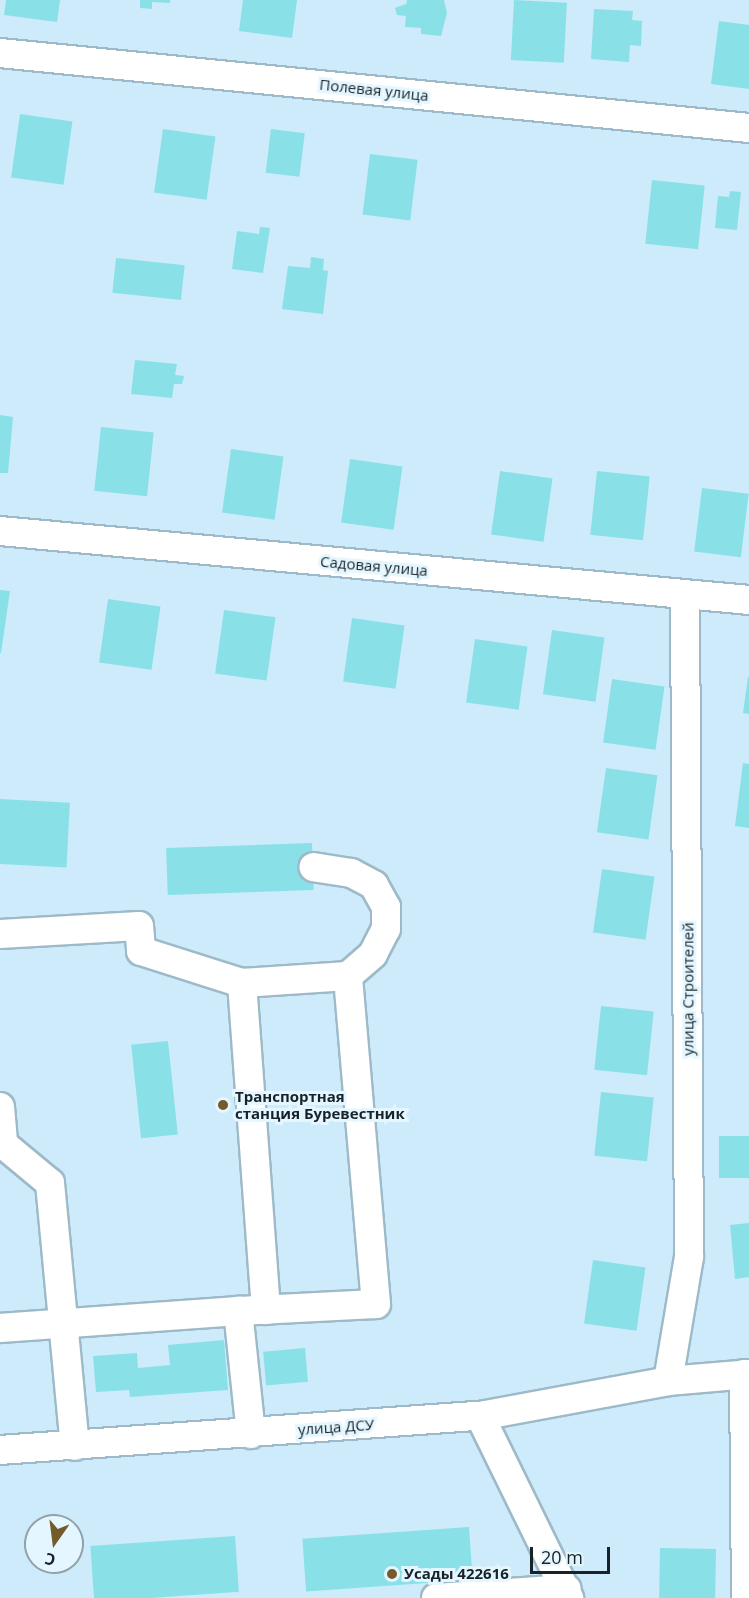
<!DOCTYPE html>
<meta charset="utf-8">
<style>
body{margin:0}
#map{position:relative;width:749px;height:1598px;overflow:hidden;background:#cdebfa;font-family:"Open Sans",sans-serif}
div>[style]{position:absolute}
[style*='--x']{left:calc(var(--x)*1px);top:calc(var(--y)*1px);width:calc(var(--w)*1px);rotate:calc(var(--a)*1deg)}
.building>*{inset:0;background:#89e1e7;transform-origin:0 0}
.roads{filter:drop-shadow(2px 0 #9ebac8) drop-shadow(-2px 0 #9ebac8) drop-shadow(0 2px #9ebac8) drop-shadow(0 -2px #9ebac8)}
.minor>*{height:28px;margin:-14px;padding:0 14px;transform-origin:14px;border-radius:14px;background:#fff}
.dots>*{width:16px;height:16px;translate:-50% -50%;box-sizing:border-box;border:3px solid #e4f6ff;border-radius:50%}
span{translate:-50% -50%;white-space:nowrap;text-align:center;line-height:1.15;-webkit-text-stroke:6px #e4f6ff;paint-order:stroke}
.street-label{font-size:15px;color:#182329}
.poi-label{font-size:15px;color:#182329;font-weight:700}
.left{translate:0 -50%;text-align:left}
.north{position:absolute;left:24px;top:1514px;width:60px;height:60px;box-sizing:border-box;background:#e4f6ff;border:2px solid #92a2a9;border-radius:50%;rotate:194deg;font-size:16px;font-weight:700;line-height:24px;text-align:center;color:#182329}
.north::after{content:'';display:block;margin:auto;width:21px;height:27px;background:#745b2c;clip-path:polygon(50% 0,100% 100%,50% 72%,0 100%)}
.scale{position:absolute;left:530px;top:1547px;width:80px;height:27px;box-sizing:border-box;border:3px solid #182329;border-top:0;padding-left:8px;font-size:18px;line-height:21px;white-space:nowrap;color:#182329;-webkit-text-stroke:4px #e4f6ff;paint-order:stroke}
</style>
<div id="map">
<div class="building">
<div style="clip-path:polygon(6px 0,60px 0,57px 22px,4px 15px)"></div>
<div style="clip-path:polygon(140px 0,170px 0,170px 3px,152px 2px,152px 9px,140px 8px)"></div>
<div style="clip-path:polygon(243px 0,297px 0,292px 38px,239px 31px)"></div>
<div style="clip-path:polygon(407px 0,444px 0,447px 13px,441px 36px,421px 34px,421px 28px,405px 27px,406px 16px,397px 15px,395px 8px,406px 4px)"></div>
<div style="left:514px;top:0;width:53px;height:60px;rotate:3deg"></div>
<div style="clip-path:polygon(594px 9px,633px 11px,632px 20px,642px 21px,641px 46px,630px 45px,629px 62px,591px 59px)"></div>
<div style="clip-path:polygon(719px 21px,749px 25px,749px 89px,711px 84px)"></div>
<div style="left:20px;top:114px;width:53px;height:64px;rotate:8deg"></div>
<div style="left:163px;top:129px;width:53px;height:64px;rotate:8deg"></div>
<div style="left:271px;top:129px;width:34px;height:44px;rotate:7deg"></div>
<div style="left:370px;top:154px;width:48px;height:61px;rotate:7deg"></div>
<div style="left:652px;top:180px;width:53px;height:64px;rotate:6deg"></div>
<div style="clip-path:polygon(730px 191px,741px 192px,737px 230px,715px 228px,718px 196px,729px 197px)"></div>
<div style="clip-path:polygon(260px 227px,270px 228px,263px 273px,232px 269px,237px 231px,259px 234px)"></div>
<div style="clip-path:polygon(311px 257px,324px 259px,323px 270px,328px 271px,323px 314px,282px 309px,288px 266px,310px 268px)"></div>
<div style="left:116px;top:258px;width:69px;height:35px;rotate:6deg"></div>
<div style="clip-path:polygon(135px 360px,177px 364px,175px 375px,184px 376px,182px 384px,174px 384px,172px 398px,131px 394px)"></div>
<div style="clip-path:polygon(0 415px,13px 417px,8px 473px,0 473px)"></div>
<div style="left:101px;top:427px;width:53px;height:64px;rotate:6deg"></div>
<div style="left:231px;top:449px;width:53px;height:64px;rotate:8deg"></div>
<div style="left:350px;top:459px;width:53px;height:64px;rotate:8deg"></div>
<div style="left:500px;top:471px;width:53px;height:64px;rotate:8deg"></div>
<div style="left:597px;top:471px;width:53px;height:64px;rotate:6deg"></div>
<div style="left:702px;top:488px;width:47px;height:64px;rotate:7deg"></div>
<div style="clip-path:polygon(0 590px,10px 591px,1px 653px,0 653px)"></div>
<div style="left:108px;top:599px;width:53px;height:64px;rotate:8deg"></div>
<div style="left:224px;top:610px;width:52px;height:64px;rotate:8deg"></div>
<div style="left:352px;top:618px;width:53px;height:64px;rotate:8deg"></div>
<div style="left:552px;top:630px;width:53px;height:65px;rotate:8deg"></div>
<div style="left:475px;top:639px;width:53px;height:64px;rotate:8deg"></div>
<div style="clip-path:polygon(748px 677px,749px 677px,749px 714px,743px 713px)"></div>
<div style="left:612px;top:679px;width:53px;height:64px;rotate:8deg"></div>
<div style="clip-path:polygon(743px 763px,749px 764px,749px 828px,735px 826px)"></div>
<div style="left:606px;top:768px;width:52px;height:65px;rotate:8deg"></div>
<div style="left:0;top:799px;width:70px;height:65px;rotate:3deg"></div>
<div style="left:312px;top:843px;width:47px;height:146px;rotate:88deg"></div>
<div style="left:602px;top:869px;width:53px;height:64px;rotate:8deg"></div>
<div style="left:601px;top:1006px;width:53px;height:64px;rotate:6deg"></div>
<div style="left:168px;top:1041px;width:94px;height:37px;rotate:84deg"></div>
<div style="left:601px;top:1092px;width:53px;height:64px;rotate:6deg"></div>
<div style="left:749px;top:1136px;width:42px;height:30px;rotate:90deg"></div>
<div style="clip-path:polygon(749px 1223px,749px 1277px,735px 1279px,730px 1225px)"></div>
<div style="left:593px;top:1260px;width:53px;height:64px;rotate:8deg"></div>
<div style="clip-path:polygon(224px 1340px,228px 1390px,130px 1397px,129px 1390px,96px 1392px,93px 1356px,137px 1353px,138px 1368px,170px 1365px,168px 1345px)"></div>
<div style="left:305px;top:1348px;width:34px;height:42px;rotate:85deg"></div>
<div style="left:469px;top:1527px;width:53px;height:167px;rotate:86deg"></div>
<div style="left:235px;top:1536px;width:56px;height:145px;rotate:86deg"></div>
<div style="left:660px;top:1548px;width:56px;height:50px;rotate:1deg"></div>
</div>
<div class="roads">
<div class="minor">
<div style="--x:0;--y:53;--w:753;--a:5.72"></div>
<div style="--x:0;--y:531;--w:752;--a:5.26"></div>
<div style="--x:0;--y:934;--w:139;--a:-3.3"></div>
<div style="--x:139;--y:926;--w:25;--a:85"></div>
<div style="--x:141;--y:951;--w:106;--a:17.6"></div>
<div style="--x:242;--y:983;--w:106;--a:-3.8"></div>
<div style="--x:348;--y:976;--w:33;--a:-41"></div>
<div style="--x:373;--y:954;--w:28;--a:-63"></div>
<div style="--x:386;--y:929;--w:22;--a:-90"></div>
<div style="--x:386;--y:907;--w:25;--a:-119"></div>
<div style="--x:374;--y:885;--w:26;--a:-152"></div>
<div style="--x:351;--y:873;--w:38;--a:-171"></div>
<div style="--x:242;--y:983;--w:328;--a:85.8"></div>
<div style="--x:0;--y:1107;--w:37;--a:85"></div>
<div style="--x:3;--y:1144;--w:61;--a:39.7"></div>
<div style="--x:50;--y:1183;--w:264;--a:84.6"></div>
<div style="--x:0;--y:1328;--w:239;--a:-4.1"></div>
<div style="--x:744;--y:1374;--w:224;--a:89.5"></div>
<div style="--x:668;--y:1381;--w:126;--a:-80.4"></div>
<div style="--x:689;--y:1257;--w:661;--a:-90.35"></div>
<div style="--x:480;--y:1416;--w:203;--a:63.9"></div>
<div style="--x:251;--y:1434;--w:124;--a:-96"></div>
<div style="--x:238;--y:1311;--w:138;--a:-2.9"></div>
<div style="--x:376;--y:1304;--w:329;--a:-94.9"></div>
<div style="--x:0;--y:1450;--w:481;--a:-4.1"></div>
<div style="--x:480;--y:1416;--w:191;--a:-10.5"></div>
<div style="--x:668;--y:1381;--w:81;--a:-4.9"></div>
<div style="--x:436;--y:1598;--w:131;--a:-3.9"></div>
</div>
</div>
<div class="dots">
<div style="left:223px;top:1105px;background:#745b2c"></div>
<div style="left:392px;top:1574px;background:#745b2c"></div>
</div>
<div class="street-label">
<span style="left:374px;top:90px;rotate:6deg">Полевая улица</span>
<span style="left:374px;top:566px;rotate:5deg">Садовая улица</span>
<span style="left:688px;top:989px;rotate:-90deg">улица Строителей</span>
<span style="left:336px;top:1427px;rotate:-4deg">улица ДСУ</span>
</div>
<div class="poi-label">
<span class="left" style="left:235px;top:1105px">Транспортная<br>станция Буревестник</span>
<span class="left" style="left:404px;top:1574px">Усады 422616</span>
</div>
<div class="north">С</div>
<div class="scale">20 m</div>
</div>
